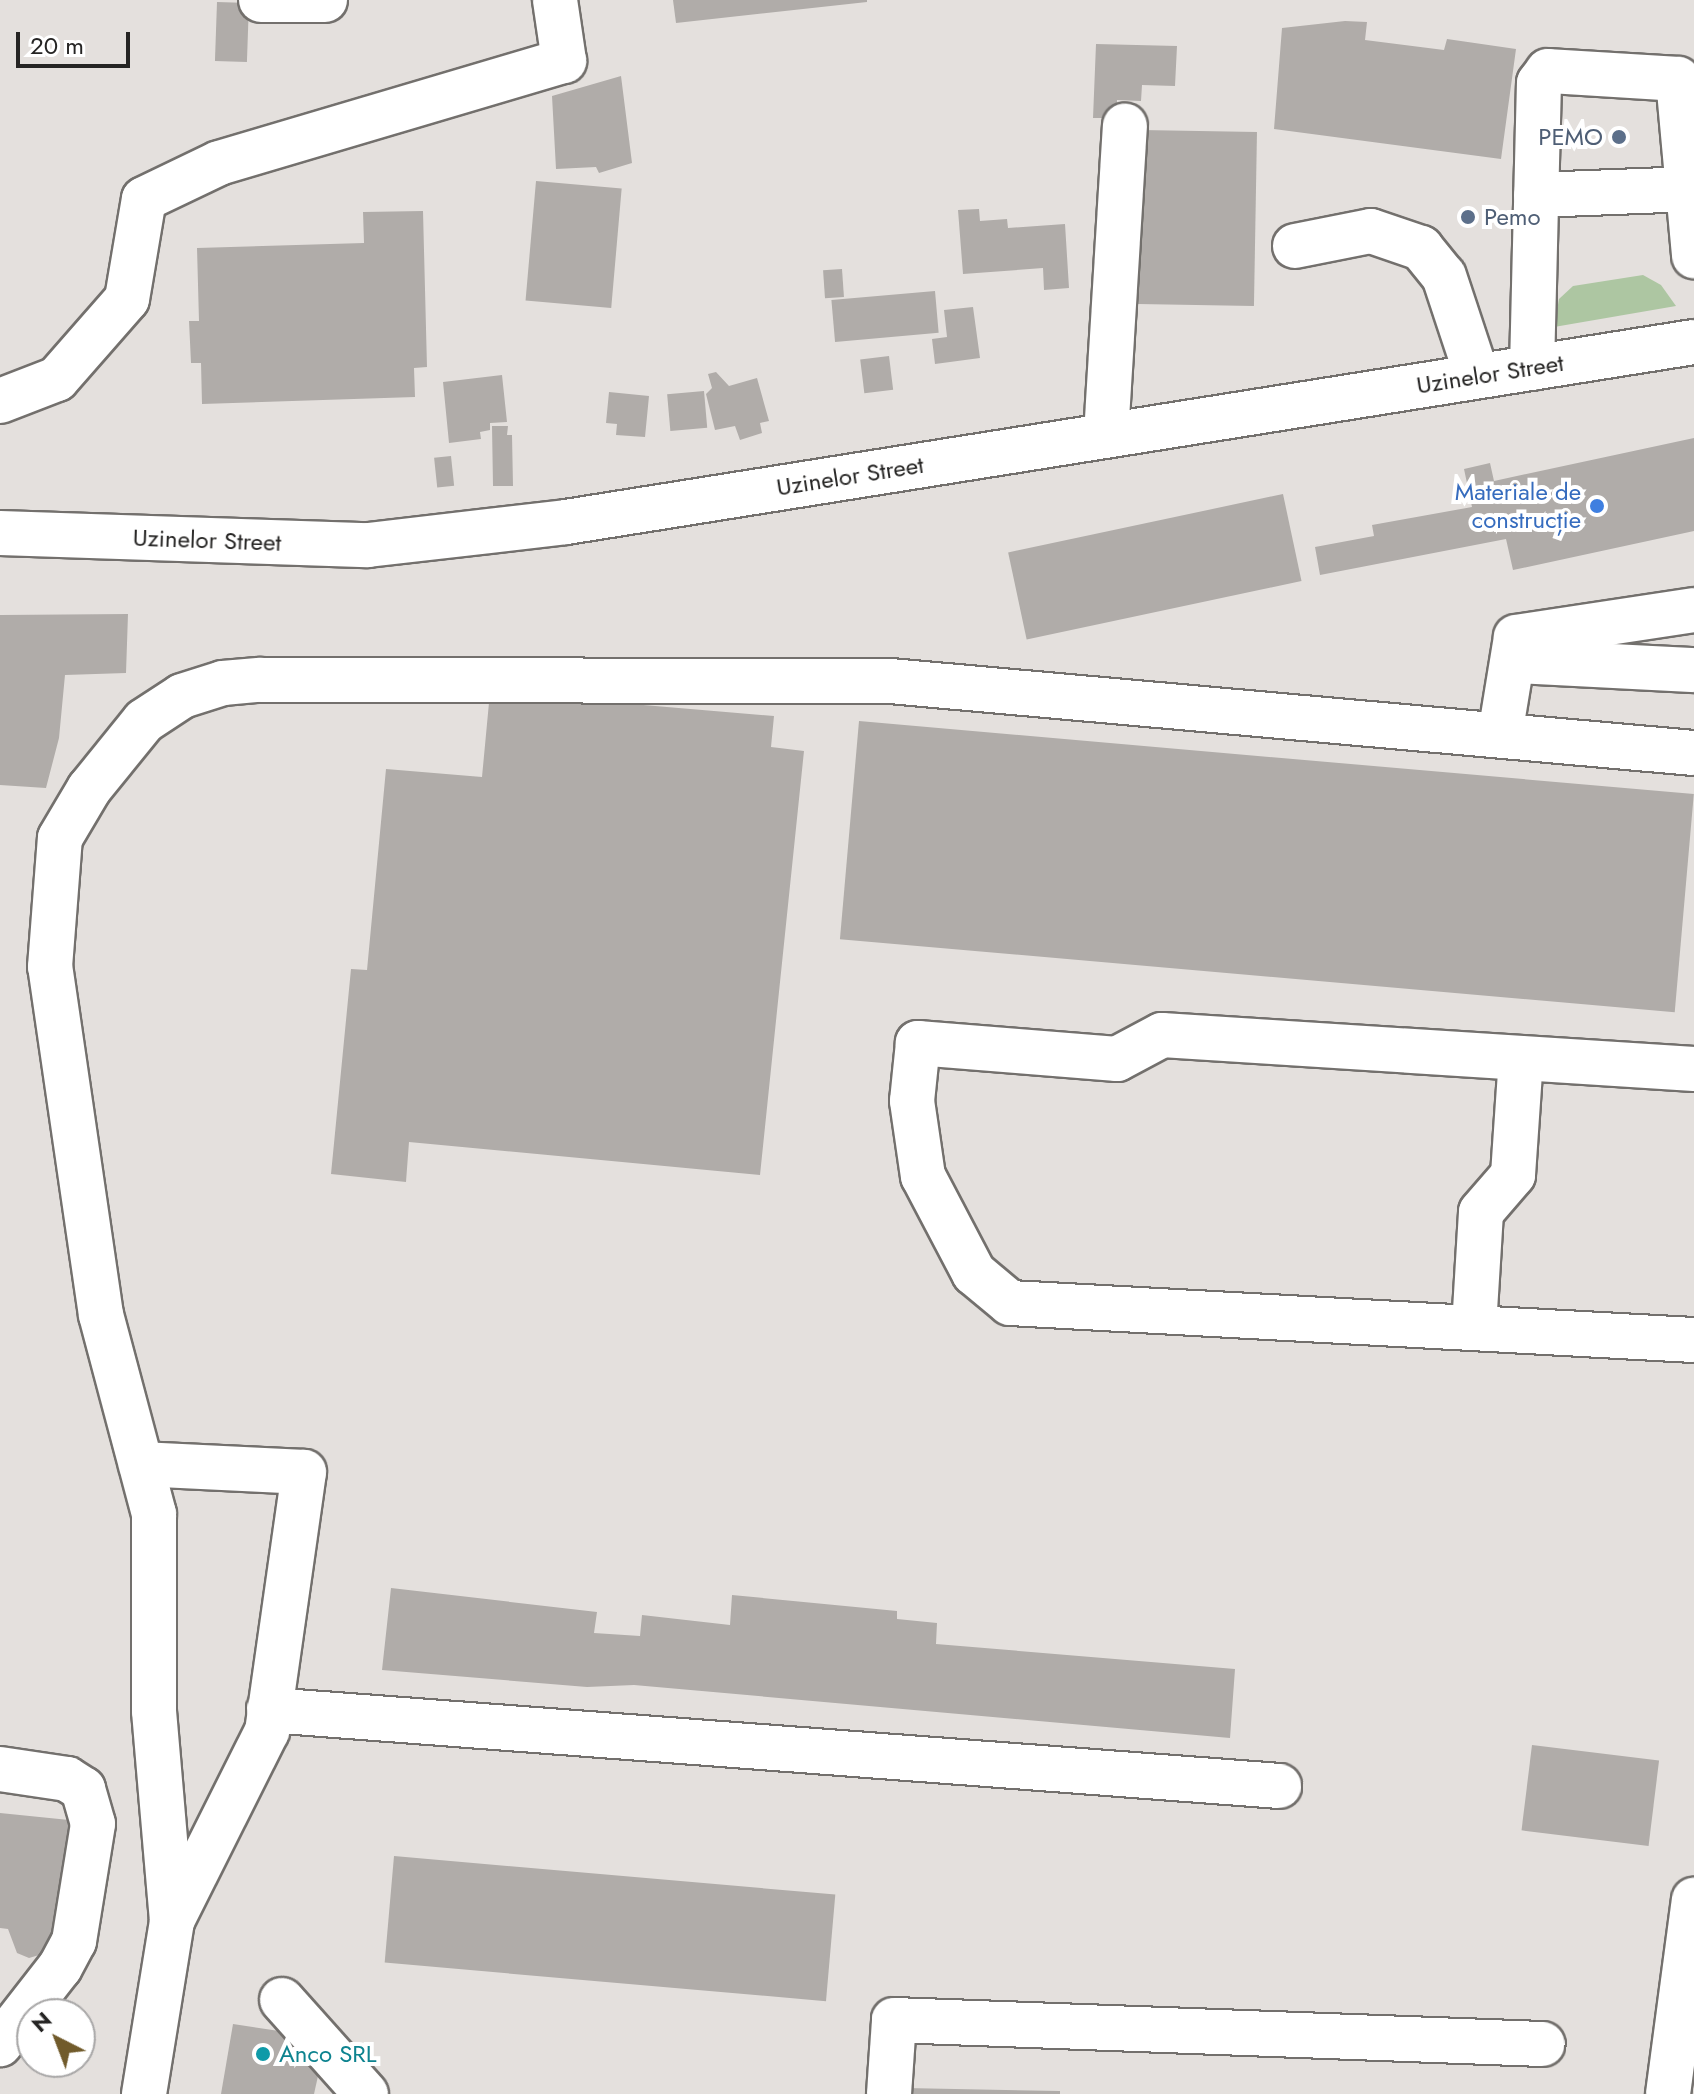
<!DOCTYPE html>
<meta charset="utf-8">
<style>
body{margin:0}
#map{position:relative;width:1694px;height:2094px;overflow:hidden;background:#e4e0dd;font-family:Jost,sans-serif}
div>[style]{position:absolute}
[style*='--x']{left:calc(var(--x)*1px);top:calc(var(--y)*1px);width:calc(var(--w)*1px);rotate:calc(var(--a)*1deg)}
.green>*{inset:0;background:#adc6a2}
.building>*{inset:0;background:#b0aca9;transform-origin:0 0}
.roads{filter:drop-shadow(2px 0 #73706d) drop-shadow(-2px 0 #73706d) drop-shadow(0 2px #73706d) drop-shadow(0 -2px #73706d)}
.minor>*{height:44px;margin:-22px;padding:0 22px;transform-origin:22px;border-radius:22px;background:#fff}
.major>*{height:44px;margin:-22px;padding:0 22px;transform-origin:22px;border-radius:22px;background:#fff}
.dots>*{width:22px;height:22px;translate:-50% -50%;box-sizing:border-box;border:4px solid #fff;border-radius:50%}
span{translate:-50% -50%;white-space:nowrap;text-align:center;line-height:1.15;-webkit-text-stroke:8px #fff;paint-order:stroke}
.service-label{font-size:24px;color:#4e5e75}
.right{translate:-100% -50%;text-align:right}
.left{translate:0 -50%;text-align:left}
.street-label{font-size:24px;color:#252423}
.shop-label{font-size:24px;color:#366cbe}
.culture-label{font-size:24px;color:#0d838f}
.north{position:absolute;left:16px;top:1998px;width:80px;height:80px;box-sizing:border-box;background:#fff;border:2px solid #a8a7a7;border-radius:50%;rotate:318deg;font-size:22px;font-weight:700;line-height:32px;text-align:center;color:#252423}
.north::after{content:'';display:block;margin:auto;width:28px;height:36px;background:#715b2b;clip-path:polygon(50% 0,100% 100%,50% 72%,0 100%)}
.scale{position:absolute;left:16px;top:32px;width:114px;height:36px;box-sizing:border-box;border:4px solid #252423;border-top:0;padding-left:10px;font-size:24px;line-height:28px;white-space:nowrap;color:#252423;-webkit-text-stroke:6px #fff;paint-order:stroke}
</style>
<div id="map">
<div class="green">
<div style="clip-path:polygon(1643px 275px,1661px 285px,1676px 306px,1554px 327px,1559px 299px,1573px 286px)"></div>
</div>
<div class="building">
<div style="clip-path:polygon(673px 0,867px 0,867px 2px,676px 23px)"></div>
<div style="left:217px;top:2px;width:32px;height:59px;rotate:2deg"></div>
<div style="clip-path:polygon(1345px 21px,1367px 22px,1365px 40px,1444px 50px,1447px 39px,1516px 49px,1501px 159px,1274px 129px,1282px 28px)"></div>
<div style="clip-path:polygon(1096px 44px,1177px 46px,1175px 86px,1142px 85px,1141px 101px,1117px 100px,1117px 118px,1093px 118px)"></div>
<div style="clip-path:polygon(621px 76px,632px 163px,599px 173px,596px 167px,556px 169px,552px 96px)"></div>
<div style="left:1141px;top:130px;width:116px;height:174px;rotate:1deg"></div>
<div style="left:536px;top:181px;width:86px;height:120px;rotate:5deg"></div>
<div style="clip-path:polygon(979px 209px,980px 221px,1007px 219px,1008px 228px,1065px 224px,1069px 288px,1044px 290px,1043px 268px,963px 274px,958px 210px)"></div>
<div style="clip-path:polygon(423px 211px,427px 367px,414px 368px,415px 397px,202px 404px,201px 363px,191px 363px,189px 321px,199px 321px,197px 248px,364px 243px,363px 212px)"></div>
<div style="left:842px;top:269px;width:28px;height:19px;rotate:86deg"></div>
<div style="left:935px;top:291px;width:42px;height:104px;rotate:85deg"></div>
<div style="clip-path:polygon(973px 307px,980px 358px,935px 364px,932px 339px,947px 337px,944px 310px)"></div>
<div style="left:889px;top:356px;width:34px;height:29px;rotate:83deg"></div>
<div style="clip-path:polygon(716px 372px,729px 386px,757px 378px,769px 421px,760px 423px,762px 433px,740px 440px,735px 426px,715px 430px,706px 394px,712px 388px,708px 374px)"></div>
<div style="clip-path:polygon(502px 375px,507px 422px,490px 423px,490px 430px,480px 432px,481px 439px,449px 443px,443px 382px)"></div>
<div style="left:704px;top:391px;width:37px;height:37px;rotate:85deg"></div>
<div style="clip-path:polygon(609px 392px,649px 396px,645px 437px,616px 435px,617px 424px,606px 423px)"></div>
<div style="clip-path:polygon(492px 426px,508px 426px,507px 435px,512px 435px,513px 486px,493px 486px)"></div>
<div style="clip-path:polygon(1694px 438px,1694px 531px,1513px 570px,1506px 539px,1320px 575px,1315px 547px,1374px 536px,1372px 525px,1472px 507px,1464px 469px,1490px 463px,1494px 481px)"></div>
<div style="left:451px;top:456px;width:30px;height:17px;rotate:84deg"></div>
<div style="left:1283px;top:494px;width:89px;height:281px;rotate:78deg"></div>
<div style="clip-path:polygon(128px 614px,126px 673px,65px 675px,59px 738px,46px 788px,0 785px,0 615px)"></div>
<div style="clip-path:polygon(490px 692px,774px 716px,771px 747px,804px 751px,760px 1175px,409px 1142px,406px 1182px,331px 1174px,351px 969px,367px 970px,386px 769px,482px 777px)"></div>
<div style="left:859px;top:721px;width:838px;height:219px;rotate:5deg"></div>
<div style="clip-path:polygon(391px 1588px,597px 1612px,594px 1633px,640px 1636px,642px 1615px,730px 1625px,732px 1595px,897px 1611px,897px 1619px,937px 1623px,936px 1644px,1235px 1669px,1230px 1738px,634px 1685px,587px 1687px,382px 1670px)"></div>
<div style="left:1532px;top:1745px;width:128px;height:86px;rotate:7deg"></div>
<div style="clip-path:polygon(0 1813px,69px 1820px,61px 1937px,46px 1953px,29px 1958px,17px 1953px,8px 1929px,0 1928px)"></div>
<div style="left:394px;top:1856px;width:443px;height:107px;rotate:5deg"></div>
<div style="clip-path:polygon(233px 2024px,279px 2031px,318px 2076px,314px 2094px,221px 2094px)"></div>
<div style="clip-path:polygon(905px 2088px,1060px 2091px,1060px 2094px,905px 2094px)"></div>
</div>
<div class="roads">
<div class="minor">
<div style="--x:261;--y:0;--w:64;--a:0"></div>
<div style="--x:1536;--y:195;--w:153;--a:-2.2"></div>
<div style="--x:1295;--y:246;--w:77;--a:-11.2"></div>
<div style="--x:1371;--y:231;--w:53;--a:18.8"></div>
<div style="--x:1421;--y:248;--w:36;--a:51"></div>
<div style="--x:1444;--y:276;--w:105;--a:71.7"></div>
<div style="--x:1532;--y:368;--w:285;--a:-88.6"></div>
<div style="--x:1539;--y:83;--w:15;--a:-53"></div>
<div style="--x:1548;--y:71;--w:130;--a:3.5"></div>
<div style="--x:1678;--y:79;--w:178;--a:84.8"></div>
<div style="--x:0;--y:401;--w:61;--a:-21.1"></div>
<div style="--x:57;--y:379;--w:106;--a:-48.8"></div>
<div style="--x:127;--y:299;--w:101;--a:-80.4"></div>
<div style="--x:144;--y:199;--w:83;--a:-25.6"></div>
<div style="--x:219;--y:163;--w:360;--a:-16.5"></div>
<div style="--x:564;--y:61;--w:62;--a:-98.4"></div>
<div style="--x:1106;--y:435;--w:310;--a:-86.5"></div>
<div style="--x:1515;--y:661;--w:179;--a:2.9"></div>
<div style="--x:1500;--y:735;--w:99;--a:-80.7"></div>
<div style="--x:1516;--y:637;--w:180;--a:-8.6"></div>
<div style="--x:1694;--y:1069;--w:533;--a:-176.34"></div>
<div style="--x:1162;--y:1035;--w:51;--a:151.9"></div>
<div style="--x:1117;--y:1059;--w:200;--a:-175.4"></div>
<div style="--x:918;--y:1043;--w:58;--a:95.9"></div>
<div style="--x:912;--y:1101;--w:76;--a:81.7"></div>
<div style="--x:923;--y:1176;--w:110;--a:62.3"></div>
<div style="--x:974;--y:1273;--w:47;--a:39.8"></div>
<div style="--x:1010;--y:1303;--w:685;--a:3.1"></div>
<div style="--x:1474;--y:1327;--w:115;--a:-86.5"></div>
<div style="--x:1481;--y:1212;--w:49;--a:-49.1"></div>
<div style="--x:1513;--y:1175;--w:117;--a:-86.1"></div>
<div style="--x:141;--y:1464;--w:163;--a:2.8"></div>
<div style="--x:304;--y:1472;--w:262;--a:98.1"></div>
<div style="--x:267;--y:1731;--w:212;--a:116.6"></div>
<div style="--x:269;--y:1710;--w:1013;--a:4.3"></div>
<div style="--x:0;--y:1769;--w:68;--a:8.5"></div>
<div style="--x:67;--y:1779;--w:19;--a:32"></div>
<div style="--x:83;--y:1789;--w:36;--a:74"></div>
<div style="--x:93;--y:1824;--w:119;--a:99.2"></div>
<div style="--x:74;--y:1941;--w:30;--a:118"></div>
<div style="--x:60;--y:1967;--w:98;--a:127.9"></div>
<div style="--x:282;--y:2000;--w:126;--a:48.2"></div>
<div style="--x:144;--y:2094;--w:175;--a:-80.8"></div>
<div style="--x:172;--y:1921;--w:211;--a:-94.9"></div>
<div style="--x:154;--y:1711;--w:197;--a:-90"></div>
<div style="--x:154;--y:1514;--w:206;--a:-104.9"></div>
<div style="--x:101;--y:1315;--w:352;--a:-98.3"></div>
<div style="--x:50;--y:967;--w:129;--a:-85.6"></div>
<div style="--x:60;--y:838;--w:57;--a:-59.4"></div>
<div style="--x:89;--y:789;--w:87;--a:-51"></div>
<div style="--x:144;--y:721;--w:45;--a:-33.3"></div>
<div style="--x:182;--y:696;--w:43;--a:-17.6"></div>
<div style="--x:223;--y:683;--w:38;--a:-5"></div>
<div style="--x:261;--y:680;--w:629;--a:0.09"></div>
<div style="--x:890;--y:681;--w:807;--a:5.12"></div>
<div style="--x:889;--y:2094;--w:74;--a:-86.1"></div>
<div style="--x:894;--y:2020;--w:649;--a:2.12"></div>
<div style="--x:1668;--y:2094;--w:196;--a:-82.4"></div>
</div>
<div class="major">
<div style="--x:0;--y:533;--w:368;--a:1.9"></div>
<div style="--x:368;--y:545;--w:199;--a:-6.6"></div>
<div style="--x:566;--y:522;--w:1142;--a:-9.07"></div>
</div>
</div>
<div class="dots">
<div style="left:1619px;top:137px;background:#5c6f8a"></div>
<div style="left:1468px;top:217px;background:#5c6f8a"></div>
<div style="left:1597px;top:506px;background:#3f7fe0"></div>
<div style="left:263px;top:2054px;background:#0f9aa8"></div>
</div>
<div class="service-label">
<span class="right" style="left:1603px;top:137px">PEMO</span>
<span class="left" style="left:1484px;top:217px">Pemo</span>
</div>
<div class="street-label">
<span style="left:1490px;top:374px;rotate:-9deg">Uzinelor Street</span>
<span style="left:850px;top:476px;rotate:-9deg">Uzinelor Street</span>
<span style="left:207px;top:540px;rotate:2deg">Uzinelor Street</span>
</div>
<div class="shop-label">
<span class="right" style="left:1581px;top:506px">Materiale de<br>construcție</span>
</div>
<div class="culture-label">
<span class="left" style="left:279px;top:2054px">Anco SRL</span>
</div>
<div class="north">N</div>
<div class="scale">20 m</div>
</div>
